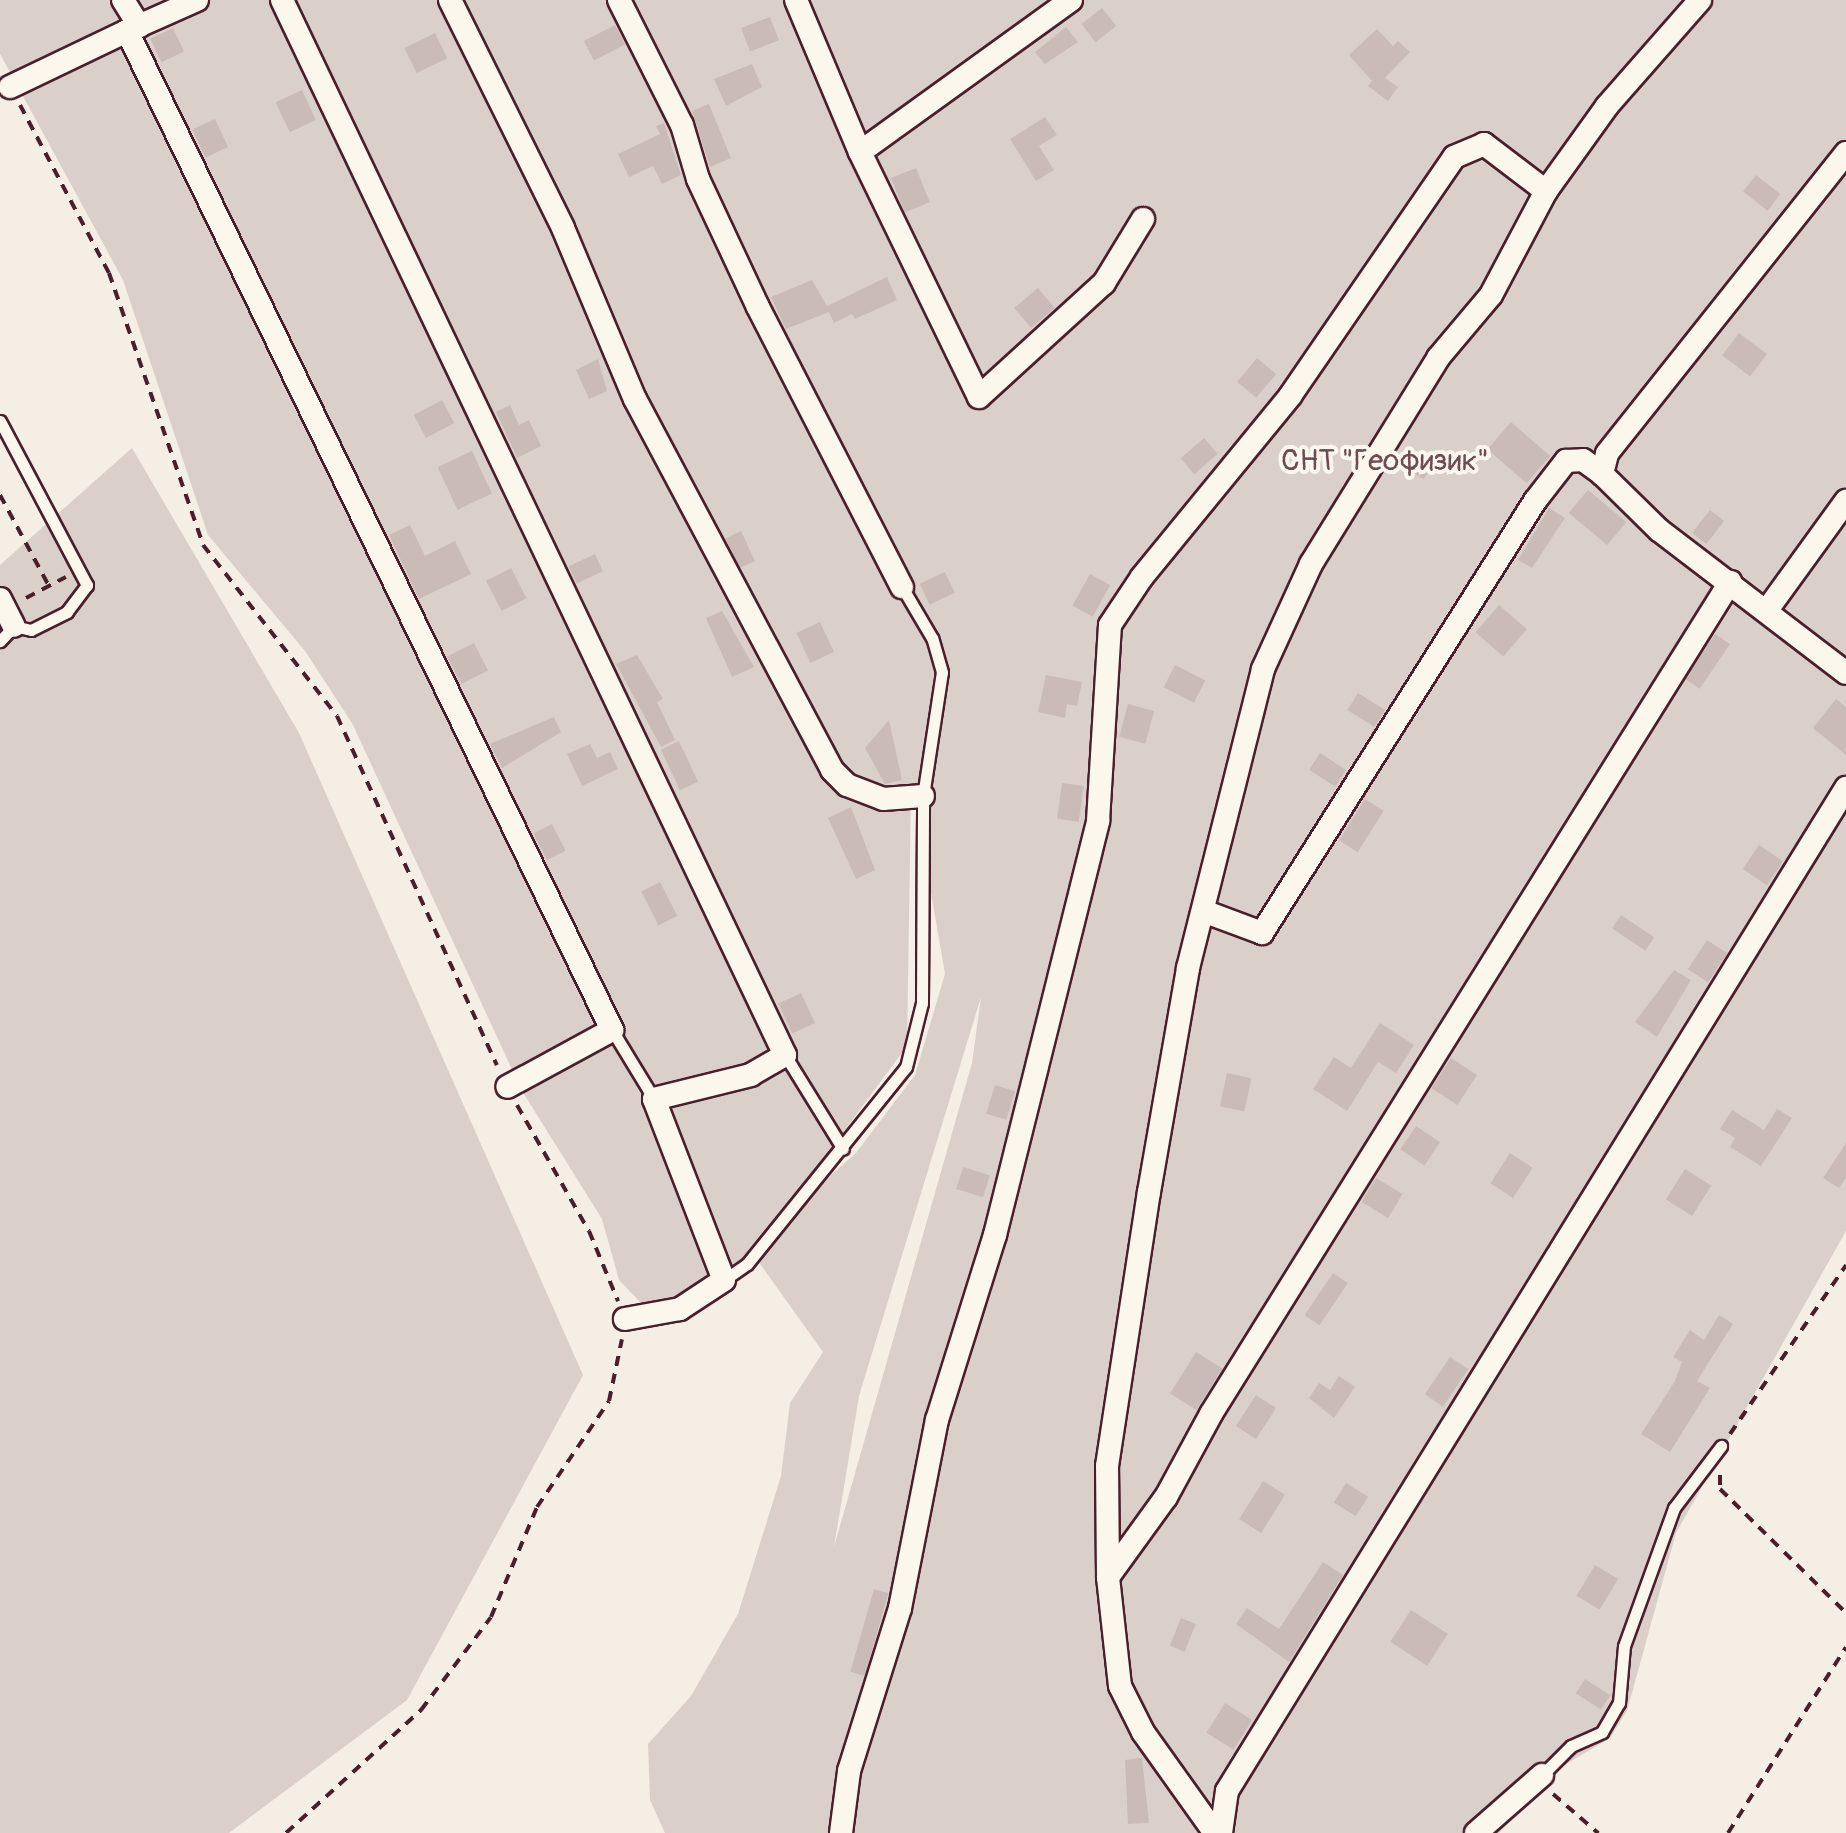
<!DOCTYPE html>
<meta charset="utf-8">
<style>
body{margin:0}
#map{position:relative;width:1846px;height:1833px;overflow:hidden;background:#f4eee4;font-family:Pangolin,sans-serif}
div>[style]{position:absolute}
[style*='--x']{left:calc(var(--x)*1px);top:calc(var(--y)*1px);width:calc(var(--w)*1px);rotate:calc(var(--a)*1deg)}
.green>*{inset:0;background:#dbd0c9}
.building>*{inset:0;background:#cabbb6;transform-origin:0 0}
.path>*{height:4px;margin-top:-2px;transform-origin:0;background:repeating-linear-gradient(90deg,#4a1f2b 0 10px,transparent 0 18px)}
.roads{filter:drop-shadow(2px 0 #4a1f2b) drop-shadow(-2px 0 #4a1f2b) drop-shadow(0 2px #4a1f2b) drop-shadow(0 -2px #4a1f2b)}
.service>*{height:11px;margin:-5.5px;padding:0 5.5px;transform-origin:5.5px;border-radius:5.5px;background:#fbf7ec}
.minor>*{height:22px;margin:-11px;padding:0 11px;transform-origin:11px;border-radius:11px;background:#fbf7ec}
span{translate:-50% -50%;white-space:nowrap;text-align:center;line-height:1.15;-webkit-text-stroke:8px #fbf7ec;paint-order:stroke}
.park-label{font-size:30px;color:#6e4b52}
</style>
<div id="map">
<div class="green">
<div style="clip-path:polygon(evenodd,0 0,1846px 0,1846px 1231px,1676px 1533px,1627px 1711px,1610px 1738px,1558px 1769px,1499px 1833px,665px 1833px,650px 1800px,648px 1744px,691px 1696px,738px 1614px,781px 1476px,790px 1403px,823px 1352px,758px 1261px,796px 1206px,856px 1153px,915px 1075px,945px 974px,929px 881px,932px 770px,911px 791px,907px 1046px,750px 1258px,686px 1297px,642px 1304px,619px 1280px,602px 1219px,522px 1091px,352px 723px,305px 651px,208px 535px,123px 280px,0 54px,0 0,981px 997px,972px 1063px,834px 1547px,859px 1396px,981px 997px)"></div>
<div style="clip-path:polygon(132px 448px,299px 733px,583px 1375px,407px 1700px,229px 1833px,0 1833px,0 565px)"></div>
</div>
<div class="building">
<div style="left:1102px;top:8px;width:23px;height:26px;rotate:52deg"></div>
<div style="left:770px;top:17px;width:25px;height:31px;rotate:69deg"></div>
<div style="left:615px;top:25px;width:22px;height:35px;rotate:63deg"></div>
<div style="clip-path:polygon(1066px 27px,1078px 42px,1045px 64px,1035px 52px)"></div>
<div style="left:173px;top:28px;width:26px;height:25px;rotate:65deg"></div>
<div style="clip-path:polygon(1377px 29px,1393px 46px,1398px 41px,1410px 52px,1385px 78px,1398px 87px,1388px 101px,1368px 86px,1372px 81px,1349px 55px)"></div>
<div style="left:435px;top:33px;width:28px;height:34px;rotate:64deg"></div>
<div style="clip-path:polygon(752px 64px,762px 87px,726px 106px,714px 79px)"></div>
<div style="left:302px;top:90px;width:33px;height:29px;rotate:65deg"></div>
<div style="clip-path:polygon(709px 104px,731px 158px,710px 167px,692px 111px)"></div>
<div style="clip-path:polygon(1045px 117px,1057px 135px,1039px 146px,1054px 170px,1036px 181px,1010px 139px)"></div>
<div style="left:215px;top:119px;width:31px;height:25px;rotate:65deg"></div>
<div style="clip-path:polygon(664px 123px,681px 175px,662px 184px,653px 166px,629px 177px,618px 154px,660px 134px,656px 126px)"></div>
<div style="left:916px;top:168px;width:37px;height:27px;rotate:68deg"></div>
<div style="left:1756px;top:175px;width:31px;height:21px;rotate:38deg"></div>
<div style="clip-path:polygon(887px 277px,897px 300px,855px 319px,852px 314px,834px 323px,829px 312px,786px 329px,771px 297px,812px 280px,827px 306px)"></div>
<div style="left:1038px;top:288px;width:26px;height:31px;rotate:50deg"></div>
<div style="left:1739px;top:333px;width:35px;height:28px;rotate:37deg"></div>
<div style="left:1257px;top:358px;width:25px;height:31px;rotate:40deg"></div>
<div style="clip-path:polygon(598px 359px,607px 391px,589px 399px,576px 370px)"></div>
<div style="left:442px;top:400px;width:26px;height:32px;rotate:62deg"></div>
<div style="clip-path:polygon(510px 405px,519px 425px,529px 420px,541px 446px,517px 458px,496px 412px)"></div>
<div style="left:1511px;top:422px;width:52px;height:36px;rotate:41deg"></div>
<div style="left:1204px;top:438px;width:21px;height:31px;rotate:49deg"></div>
<div style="left:1407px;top:447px;width:31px;height:19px;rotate:31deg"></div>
<div style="left:472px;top:451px;width:47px;height:38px;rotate:65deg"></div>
<div style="left:1588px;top:490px;width:50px;height:30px;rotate:40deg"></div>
<div style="clip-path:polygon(1549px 508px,1565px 518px,1532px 568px,1518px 560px)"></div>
<div style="left:1710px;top:510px;width:18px;height:29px;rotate:38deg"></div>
<div style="clip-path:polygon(410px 525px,425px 556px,455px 541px,471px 574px,419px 599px,389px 535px)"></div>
<div style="left:741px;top:531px;width:33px;height:17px;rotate:65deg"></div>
<div style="left:595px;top:554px;width:19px;height:29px;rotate:65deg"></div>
<div style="left:511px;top:568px;width:34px;height:28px;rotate:63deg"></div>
<div style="left:945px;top:572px;width:23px;height:28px;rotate:65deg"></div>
<div style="left:1090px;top:574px;width:23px;height:36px;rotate:29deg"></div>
<div style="left:1499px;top:605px;width:37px;height:36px;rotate:41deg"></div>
<div style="clip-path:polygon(722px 611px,754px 667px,732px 677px,706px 618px)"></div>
<div style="left:820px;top:622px;width:33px;height:26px;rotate:65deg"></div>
<div style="left:1715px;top:634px;width:18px;height:54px;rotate:34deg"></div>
<div style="left:474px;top:643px;width:31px;height:30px;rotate:63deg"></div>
<div style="clip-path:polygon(637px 655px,663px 699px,657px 702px,675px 740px,661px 747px,616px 664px)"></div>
<div style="left:1175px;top:665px;width:34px;height:25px;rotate:27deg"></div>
<div style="clip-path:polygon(1046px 675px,1082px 682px,1077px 706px,1067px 704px,1065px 718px,1038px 712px)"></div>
<div style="left:1358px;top:693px;width:32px;height:20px;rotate:32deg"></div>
<div style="clip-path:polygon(1836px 699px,1846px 707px,1846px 755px,1813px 728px)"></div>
<div style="left:1128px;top:704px;width:27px;height:34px;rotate:15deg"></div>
<div style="clip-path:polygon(554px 717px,561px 732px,502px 768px,490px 744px)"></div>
<div style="clip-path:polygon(889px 720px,902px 780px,885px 784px,865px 748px)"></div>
<div style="left:679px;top:741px;width:45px;height:20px;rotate:65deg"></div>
<div style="clip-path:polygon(590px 744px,597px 758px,610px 752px,618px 769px,582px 786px,567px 754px)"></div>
<div style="left:1320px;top:753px;width:31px;height:20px;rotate:33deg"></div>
<div style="left:1062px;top:783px;width:22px;height:36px;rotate:8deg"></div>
<div style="left:1365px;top:799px;width:22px;height:49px;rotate:32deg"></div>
<div style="clip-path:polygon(851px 807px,875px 870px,856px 879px,828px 818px)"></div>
<div style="left:552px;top:824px;width:30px;height:21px;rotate:63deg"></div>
<div style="left:1759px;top:845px;width:29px;height:29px;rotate:34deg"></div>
<div style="left:660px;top:882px;width:38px;height:21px;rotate:63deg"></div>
<div style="left:1621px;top:915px;width:40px;height:16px;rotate:34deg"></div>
<div style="left:1707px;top:940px;width:24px;height:35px;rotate:33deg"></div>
<div style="clip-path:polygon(1674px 970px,1691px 980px,1657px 1037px,1635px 1022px)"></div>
<div style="left:801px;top:993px;width:33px;height:25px;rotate:65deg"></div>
<div style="clip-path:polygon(1380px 1023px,1414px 1045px,1396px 1073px,1378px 1062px,1347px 1111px,1313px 1089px,1334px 1057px,1351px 1068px)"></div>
<div style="left:1451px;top:1058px;width:31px;height:36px;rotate:33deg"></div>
<div style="left:1227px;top:1073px;width:25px;height:34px;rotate:12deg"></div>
<div style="left:995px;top:1085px;width:21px;height:30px;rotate:17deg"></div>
<div style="clip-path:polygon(1777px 1109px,1792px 1118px,1761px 1166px,1730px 1147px,1735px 1138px,1720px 1129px,1732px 1110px,1764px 1130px)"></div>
<div style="left:1416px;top:1126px;width:29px;height:28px;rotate:34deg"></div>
<div style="clip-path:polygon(1846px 1143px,1846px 1178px,1839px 1188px,1823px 1178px)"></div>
<div style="left:1510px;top:1153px;width:27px;height:36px;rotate:33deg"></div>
<div style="left:963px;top:1167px;width:28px;height:23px;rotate:17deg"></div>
<div style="left:1685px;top:1169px;width:31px;height:36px;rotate:32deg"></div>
<div style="left:1376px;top:1178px;width:31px;height:28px;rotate:31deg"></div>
<div style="left:1333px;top:1273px;width:18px;height:51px;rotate:34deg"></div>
<div style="clip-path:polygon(1719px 1315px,1733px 1324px,1697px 1381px,1710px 1388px,1670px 1452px,1641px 1434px,1675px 1381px,1682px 1362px,1673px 1357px,1690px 1330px,1704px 1340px)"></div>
<div style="left:1196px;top:1352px;width:31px;height:49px;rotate:32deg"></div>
<div style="left:1450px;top:1357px;width:22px;height:45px;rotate:34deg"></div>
<div style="clip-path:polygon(1339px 1376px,1355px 1387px,1334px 1418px,1309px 1398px,1319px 1383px,1330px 1390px)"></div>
<div style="left:1256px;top:1395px;width:24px;height:37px;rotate:33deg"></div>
<div style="left:1263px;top:1481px;width:26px;height:45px;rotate:32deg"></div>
<div style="left:1346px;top:1483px;width:26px;height:23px;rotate:32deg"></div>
<div style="clip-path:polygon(1323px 1562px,1343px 1575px,1289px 1662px,1236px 1624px,1247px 1608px,1279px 1629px)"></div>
<div style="left:1595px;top:1565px;width:27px;height:36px;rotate:31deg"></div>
<div style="left:874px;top:1589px;width:15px;height:86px;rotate:16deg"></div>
<div style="left:1411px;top:1610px;width:44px;height:38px;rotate:33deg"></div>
<div style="left:1181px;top:1618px;width:16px;height:30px;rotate:22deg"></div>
<div style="left:1585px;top:1679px;width:30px;height:17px;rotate:33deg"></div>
<div style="left:1225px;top:1703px;width:32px;height:35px;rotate:32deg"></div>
<div style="clip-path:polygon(1142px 1758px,1149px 1823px,1128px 1824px,1125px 1760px)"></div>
</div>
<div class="path">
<div style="--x:20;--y:105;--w:190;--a:62.1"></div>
<div style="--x:109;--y:273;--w:288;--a:70.9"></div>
<div style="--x:203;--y:545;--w:217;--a:51.9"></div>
<div style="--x:337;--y:716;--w:384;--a:65.4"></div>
<div style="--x:0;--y:495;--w:103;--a:61.7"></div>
<div style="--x:26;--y:598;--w:45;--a:-27.7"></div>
<div style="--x:517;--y:1105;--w:145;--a:60.3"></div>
<div style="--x:589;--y:1231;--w:76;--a:67.5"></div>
<div style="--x:1730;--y:1434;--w:205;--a:-55.5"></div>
<div style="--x:1720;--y:1475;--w:14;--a:90"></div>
<div style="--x:1720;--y:1489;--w:177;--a:44.5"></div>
<div style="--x:1553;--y:1794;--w:60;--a:40.9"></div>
<div style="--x:286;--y:1833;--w:183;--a:-42.3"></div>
<div style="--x:421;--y:1710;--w:116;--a:-53"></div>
<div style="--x:491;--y:1617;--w:119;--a:-67.3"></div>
<div style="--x:537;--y:1507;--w:128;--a:-55.8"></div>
<div style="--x:609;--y:1401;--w:63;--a:-78.2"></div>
<div style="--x:1728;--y:1833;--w:220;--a:-57.6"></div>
</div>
<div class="roads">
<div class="service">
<div style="--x:0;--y:421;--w:186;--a:62.1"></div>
<div style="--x:87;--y:585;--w:34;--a:127"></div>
<div style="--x:67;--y:612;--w:40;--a:153.4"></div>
<div style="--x:31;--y:630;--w:17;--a:-167"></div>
<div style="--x:14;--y:626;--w:21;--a:133"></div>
<div style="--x:612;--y:1030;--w:81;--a:58.7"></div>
<div style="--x:785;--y:1055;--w:110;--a:58.3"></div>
<div style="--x:724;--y:1280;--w:28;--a:-35"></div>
<div style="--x:747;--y:1264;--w:253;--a:-51.1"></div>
<div style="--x:906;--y:1067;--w:66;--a:-76"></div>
<div style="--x:922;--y:1003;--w:207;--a:-89.7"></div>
<div style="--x:923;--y:796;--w:125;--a:-81.3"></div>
<div style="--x:942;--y:672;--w:35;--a:-106"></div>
<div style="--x:932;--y:638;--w:59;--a:-120.5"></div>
<div style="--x:1542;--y:1775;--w:41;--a:-45"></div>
<div style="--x:1571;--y:1746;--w:34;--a:-24"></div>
<div style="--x:1602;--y:1732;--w:34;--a:-60"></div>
<div style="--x:1619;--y:1703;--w:57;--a:-85"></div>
<div style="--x:1624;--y:1646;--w:147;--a:-70.1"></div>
<div style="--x:1674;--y:1508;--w:78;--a:-52.8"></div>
</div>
<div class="minor">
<div style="--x:123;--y:0;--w:31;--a:58"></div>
<div style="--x:197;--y:0;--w:77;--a:156.1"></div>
<div style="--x:127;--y:31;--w:1111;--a:64.1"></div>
<div style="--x:612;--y:1030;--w:119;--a:151.5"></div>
<div style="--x:282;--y:0;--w:1169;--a:64.51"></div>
<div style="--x:785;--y:1055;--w:39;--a:150"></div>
<div style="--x:751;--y:1075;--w:100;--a:166.1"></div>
<div style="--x:654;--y:1099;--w:194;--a:68.9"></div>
<div style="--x:724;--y:1280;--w:53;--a:146.6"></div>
<div style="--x:680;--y:1309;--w:56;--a:169.7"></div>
<div style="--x:450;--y:0;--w:254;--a:63.6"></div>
<div style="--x:563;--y:228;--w:186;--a:67.2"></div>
<div style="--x:635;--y:399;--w:420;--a:62"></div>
<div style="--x:832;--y:770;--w:21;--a:45"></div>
<div style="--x:847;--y:785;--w:39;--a:21"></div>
<div style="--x:883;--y:799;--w:40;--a:-4.3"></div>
<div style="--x:619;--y:0;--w:140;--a:63.3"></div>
<div style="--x:682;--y:125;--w:56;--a:73.5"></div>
<div style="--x:698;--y:179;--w:141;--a:64.9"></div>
<div style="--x:758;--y:307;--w:315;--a:62.8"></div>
<div style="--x:796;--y:0;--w:165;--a:67.2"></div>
<div style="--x:1071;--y:0;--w:260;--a:144.2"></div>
<div style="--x:860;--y:152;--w:272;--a:64.1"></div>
<div style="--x:979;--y:397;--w:169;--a:-42.4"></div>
<div style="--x:1104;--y:283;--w:75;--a:-58.6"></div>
<div style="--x:10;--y:87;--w:130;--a:-25.6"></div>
<div style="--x:1846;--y:153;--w:384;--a:128.5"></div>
<div style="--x:1607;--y:454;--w:21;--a:104"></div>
<div style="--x:1602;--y:474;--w:80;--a:44.5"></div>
<div style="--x:1659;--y:530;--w:235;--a:37.4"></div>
<div style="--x:0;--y:599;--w:30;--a:63"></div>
<div style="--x:1767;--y:610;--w:135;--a:-54.1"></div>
<div style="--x:1203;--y:911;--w:63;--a:20.4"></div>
<div style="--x:1262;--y:933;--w:511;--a:-57.71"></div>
<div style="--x:1535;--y:501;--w:51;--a:-52.2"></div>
<div style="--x:1566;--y:461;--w:17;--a:-3"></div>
<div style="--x:1583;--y:460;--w:24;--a:36"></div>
<div style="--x:1108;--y:1577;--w:111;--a:-90.5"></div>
<div style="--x:1107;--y:1466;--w:277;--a:-81.3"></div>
<div style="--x:1149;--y:1192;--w:227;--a:-80.1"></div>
<div style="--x:1188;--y:968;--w:308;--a:-75.9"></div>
<div style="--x:1263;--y:669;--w:115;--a:-65.4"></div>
<div style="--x:1311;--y:564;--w:242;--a:-58.3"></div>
<div style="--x:1438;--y:358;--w:82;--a:-49.9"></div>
<div style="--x:1491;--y:295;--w:118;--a:-62.1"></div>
<div style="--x:841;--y:1833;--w:63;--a:-82.6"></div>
<div style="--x:849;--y:1771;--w:171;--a:-72.6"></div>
<div style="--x:900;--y:1608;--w:192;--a:-78.9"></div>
<div style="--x:937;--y:1420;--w:194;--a:-72.6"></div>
<div style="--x:995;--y:1235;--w:427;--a:-76"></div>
<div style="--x:1098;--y:821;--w:196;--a:-86.5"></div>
<div style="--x:1110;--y:625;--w:58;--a:-56.3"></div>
<div style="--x:1142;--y:577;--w:234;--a:-50.7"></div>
<div style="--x:1290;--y:396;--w:290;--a:-55.5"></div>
<div style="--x:1454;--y:157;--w:33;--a:-23"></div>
<div style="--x:1484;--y:144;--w:78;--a:37.2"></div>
<div style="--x:1546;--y:191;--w:105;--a:-54.3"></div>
<div style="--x:1607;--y:106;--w:141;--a:-48.7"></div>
<div style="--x:1215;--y:1833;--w:124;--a:-125.5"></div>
<div style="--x:1143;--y:1732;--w:51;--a:-116.6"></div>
<div style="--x:1120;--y:1686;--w:110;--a:-96.3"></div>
<div style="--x:1108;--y:1577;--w:99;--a:-54.1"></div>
<div style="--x:1166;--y:1497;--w:94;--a:-61.5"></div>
<div style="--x:1211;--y:1414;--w:981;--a:-58.04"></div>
<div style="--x:1221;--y:1833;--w:42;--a:-81.9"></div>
<div style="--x:1227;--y:1791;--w:1179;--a:-58.32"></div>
<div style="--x:1476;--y:1833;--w:88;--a:-41.3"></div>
</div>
</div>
<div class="park-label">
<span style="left:1385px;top:461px">СНТ "Геофизик"</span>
</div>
</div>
